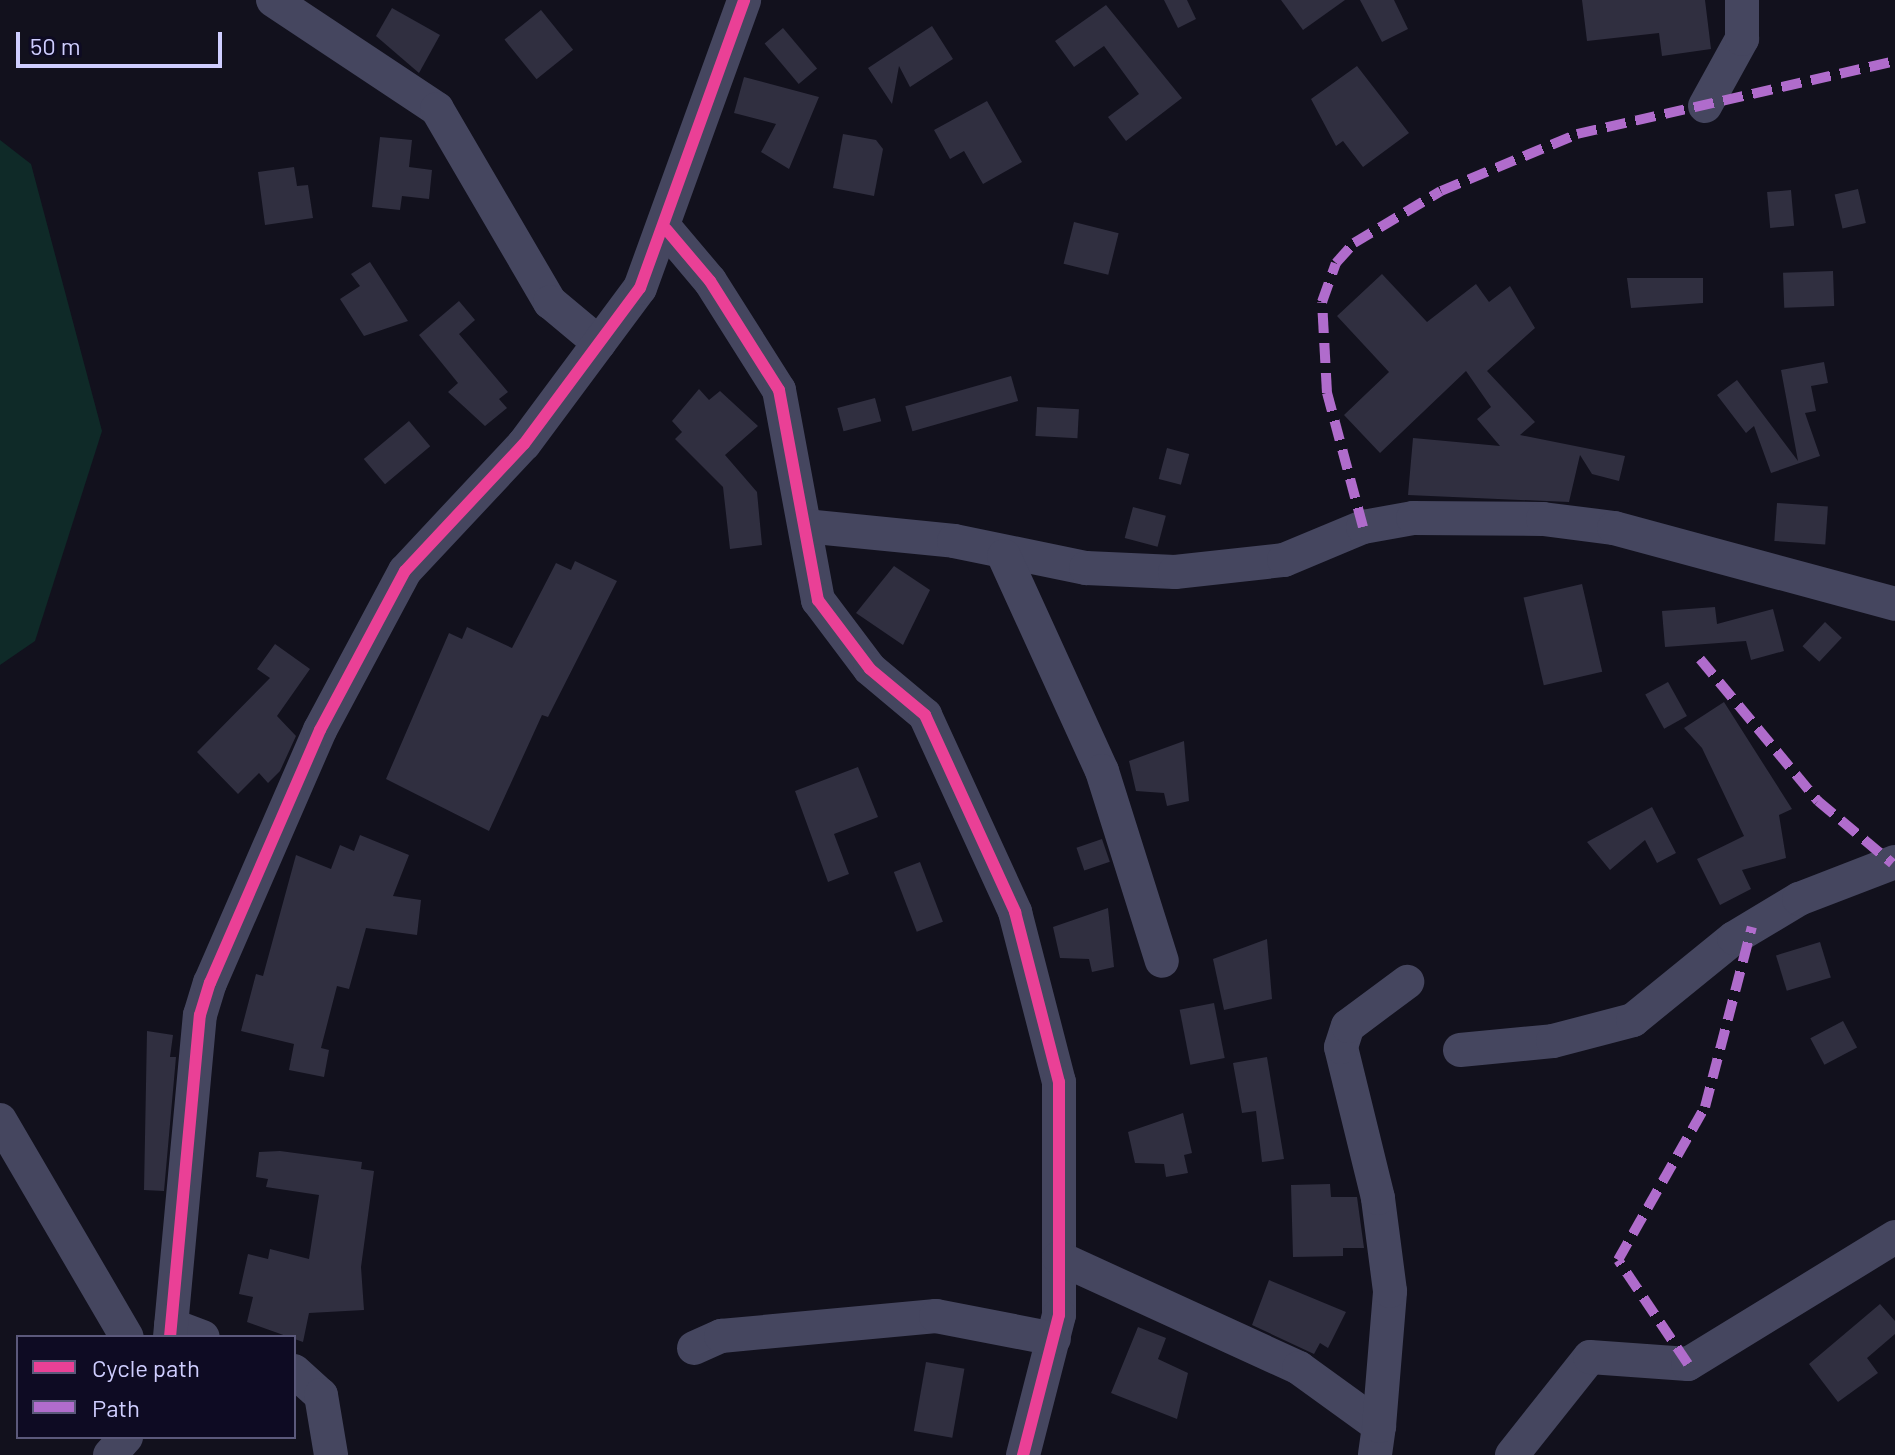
<!DOCTYPE html>
<style>
body{margin:0}
#map{position:relative;width:1895px;height:1455px;overflow:hidden;background:#12111d;font-family:Barlow,sans-serif}
div>[style]{position:absolute}
[style*='--x']{left:calc(var(--x)*1px);top:calc(var(--y)*1px);width:calc(var(--w)*1px);rotate:calc(var(--a)*1deg)}
.green>*{inset:0;background:#0f2a28}
.building>*{inset:0;background:#302f40;transform-origin:0 0}
.minor>*{height:34px;margin:-17px;padding:0 17px;transform-origin:17px;border-radius:17px;background:#45465f}
.quiet>*{height:10px;margin-top:-5px;transform-origin:0;background:repeating-linear-gradient(90deg,#b06ccc 0 20px,transparent 0 30px)}
.cycleway>*{height:12px;margin:-6px;padding:0 6px;transform-origin:6px;border-radius:6px;background:#ea4096}
span{translate:-50% -50%;white-space:nowrap;text-align:center;line-height:1.15;-webkit-text-stroke:7px #0e0b23;paint-order:stroke}
.legend{position:absolute;left:16px;top:1335px;width:280px;height:104px;box-sizing:border-box;background:#0e0b23;border:2px solid #5b597b;margin:0;padding:10px 14px;list-style:none;font-size:24px;color:#cfceff}
.legend li{display:flex;align-items:center;gap:16px;height:40px}
.legend b{width:40px;border:2px solid #5b597b}
.scale{position:absolute;left:16px;top:32px;width:206px;height:36px;box-sizing:border-box;border:4px solid #cfceff;border-top:0;padding-left:10px;font-size:24px;line-height:28px;white-space:nowrap;color:#cfceff;-webkit-text-stroke:6px #0e0b23;paint-order:stroke}
</style>
<div id="map">
<div class="green">
<div style="clip-path:polygon(0 140px,31px 164px,102px 431px,35px 641px,0 665px)"></div>
</div>
<div class="building">
<div style="clip-path:polygon(1164px 0,1187px 0,1196px 19px,1178px 28px)"></div>
<div style="clip-path:polygon(1281px 0,1345px 0,1303px 30px)"></div>
<div style="clip-path:polygon(1360px 0,1394px 0,1408px 29px,1382px 42px)"></div>
<div style="clip-path:polygon(1582px 0,1705px 0,1711px 49px,1662px 56px,1659px 33px,1587px 41px)"></div>
<div style="clip-path:polygon(1106px 5px,1182px 98px,1126px 141px,1108px 117px,1139px 94px,1104px 46px,1074px 67px,1055px 41px)"></div>
<div style="clip-path:polygon(392px 8px,440px 35px,419px 73px,376px 36px)"></div>
<div style="left:541px;top:10px;width:51px;height:47px;rotate:51deg"></div>
<div style="clip-path:polygon(932px 26px,953px 59px,910px 87px,899px 66px,892px 104px,868px 68px)"></div>
<div style="left:783px;top:28px;width:53px;height:24px;rotate:50deg"></div>
<div style="clip-path:polygon(1357px 66px,1409px 133px,1363px 167px,1343px 141px,1336px 146px,1311px 99px)"></div>
<div style="clip-path:polygon(744px 77px,819px 97px,789px 169px,761px 152px,776px 124px,734px 113px)"></div>
<div style="clip-path:polygon(987px 101px,1022px 162px,983px 184px,964px 151px,950px 159px,934px 130px)"></div>
<div style="clip-path:polygon(843px 134px,876px 140px,883px 149px,874px 196px,833px 188px)"></div>
<div style="clip-path:polygon(380px 137px,412px 140px,409px 167px,432px 170px,429px 199px,402px 196px,400px 210px,372px 207px)"></div>
<div style="clip-path:polygon(294px 167px,297px 186px,308px 185px,313px 218px,265px 225px,258px 172px)"></div>
<div style="left:1858px;top:189px;width:35px;height:24px;rotate:77deg"></div>
<div style="left:1791px;top:190px;width:36px;height:24px;rotate:85deg"></div>
<div style="left:1074px;top:222px;width:46px;height:43px;rotate:14deg"></div>
<div style="clip-path:polygon(370px 262px,408px 321px,364px 336px,340px 299px,360px 286px,351px 274px)"></div>
<div style="left:1833px;top:271px;width:35px;height:50px;rotate:88deg"></div>
<div style="clip-path:polygon(1382px 274px,1427px 322px,1476px 284px,1489px 302px,1510px 286px,1535px 328px,1487px 371px,1535px 422px,1520px 435px,1625px 456px,1619px 481px,1592px 474px,1580px 455px,1569px 502px,1408px 495px,1413px 438px,1500px 446px,1477px 419px,1491px 407px,1466px 371px,1380px 453px,1344px 415px,1389px 372px,1337px 316px)"></div>
<div style="clip-path:polygon(1627px 278px,1703px 278px,1703px 303px,1631px 308px)"></div>
<div style="clip-path:polygon(459px 301px,475px 320px,459px 334px,508px 392px,499px 399px,507px 408px,485px 426px,448px 392px,458px 383px,419px 335px)"></div>
<div style="clip-path:polygon(1824px 362px,1828px 383px,1811px 386px,1816px 411px,1805px 413px,1820px 456px,1771px 473px,1754px 426px,1746px 433px,1717px 395px,1737px 380px,1798px 461px,1781px 370px)"></div>
<div style="left:1011px;top:376px;width:26px;height:110px;rotate:74deg"></div>
<div style="clip-path:polygon(699px 389px,709px 400px,720px 391px,758px 426px,725px 455px,757px 492px,762px 545px,730px 549px,723px 487px,675px 439px,682px 432px,672px 421px)"></div>
<div style="left:875px;top:398px;width:24px;height:39px;rotate:75deg"></div>
<div style="left:1037px;top:407px;width:42px;height:29px;rotate:3deg"></div>
<div style="left:409px;top:421px;width:33px;height:59px;rotate:50deg"></div>
<div style="left:1167px;top:448px;width:23px;height:32px;rotate:15deg"></div>
<div style="left:1777px;top:503px;width:51px;height:38px;rotate:4deg"></div>
<div style="left:1133px;top:507px;width:34px;height:32px;rotate:15deg"></div>
<div style="clip-path:polygon(575px 561px,617px 581px,548px 717px,542px 715px,489px 831px,386px 779px,449px 633px,462px 639px,467px 627px,512px 648px,556px 563px,571px 570px)"></div>
<div style="clip-path:polygon(894px 566px,930px 590px,903px 645px,856px 613px)"></div>
<div style="left:1582px;top:584px;width:90px;height:60px;rotate:77deg"></div>
<div style="clip-path:polygon(1715px 607px,1717px 624px,1773px 609px,1784px 651px,1751px 660px,1746px 641px,1665px 647px,1662px 611px)"></div>
<div style="left:1825px;top:622px;width:23px;height:33px;rotate:43deg"></div>
<div style="clip-path:polygon(275px 644px,310px 669px,277px 716px,296px 736px,280px 771px,268px 783px,259px 773px,238px 794px,197px 752px,270px 678px,257px 669px)"></div>
<div style="left:1668px;top:682px;width:39px;height:26px;rotate:61deg"></div>
<div style="clip-path:polygon(1724px 702px,1792px 809px,1779px 815px,1786px 858px,1742px 870px,1751px 889px,1720px 905px,1697px 859px,1744px 836px,1702px 748px,1684px 728px)"></div>
<div style="clip-path:polygon(1184px 741px,1189px 801px,1167px 806px,1164px 793px,1136px 791px,1129px 761px)"></div>
<div style="clip-path:polygon(858px 767px,878px 817px,834px 834px,849px 874px,828px 882px,795px 791px)"></div>
<div style="clip-path:polygon(1652px 807px,1676px 853px,1657px 863px,1645px 840px,1610px 870px,1587px 842px)"></div>
<div style="clip-path:polygon(360px 835px,409px 855px,393px 896px,421px 900px,417px 935px,366px 928px,349px 989px,337px 986px,321px 1048px,329px 1050px,324px 1077px,289px 1070px,294px 1044px,241px 1031px,256px 974px,263px 976px,296px 855px,331px 869px,340px 845px,354px 851px)"></div>
<div style="left:1102px;top:839px;width:24px;height:27px;rotate:71deg"></div>
<div style="left:920px;top:862px;width:64px;height:28px;rotate:69deg"></div>
<div style="clip-path:polygon(1108px 908px,1114px 967px,1092px 972px,1089px 959px,1060px 958px,1053px 927px)"></div>
<div style="clip-path:polygon(1267px 939px,1272px 999px,1224px 1010px,1213px 959px)"></div>
<div style="left:1820px;top:942px;width:37px;height:46px;rotate:73deg"></div>
<div style="left:1214px;top:1003px;width:56px;height:35px;rotate:79deg"></div>
<div style="left:1843px;top:1021px;width:30px;height:37px;rotate:62deg"></div>
<div style="clip-path:polygon(147px 1031px,173px 1035px,170px 1057px,176px 1057px,164px 1191px,144px 1190px)"></div>
<div style="clip-path:polygon(1267px 1057px,1284px 1159px,1262px 1162px,1256px 1111px,1242px 1113px,1233px 1063px)"></div>
<div style="clip-path:polygon(1183px 1113px,1192px 1153px,1184px 1155px,1188px 1173px,1166px 1177px,1164px 1164px,1135px 1163px,1128px 1132px)"></div>
<div style="clip-path:polygon(280px 1151px,362px 1162px,361px 1169px,374px 1171px,361px 1267px,364px 1310px,309px 1313px,303px 1342px,247px 1322px,253px 1297px,239px 1294px,248px 1254px,268px 1259px,270px 1249px,309px 1259px,319px 1195px,266px 1187px,268px 1179px,256px 1177px,259px 1152px)"></div>
<div style="clip-path:polygon(1330px 1184px,1331px 1197px,1357px 1197px,1364px 1248px,1343px 1248px,1343px 1256px,1293px 1257px,1291px 1185px)"></div>
<div style="clip-path:polygon(1269px 1280px,1346px 1312px,1328px 1348px,1320px 1343px,1314px 1354px,1252px 1325px)"></div>
<div style="clip-path:polygon(1880px 1304px,1895px 1321px,1895px 1334px,1867px 1358px,1878px 1373px,1838px 1402px,1809px 1364px)"></div>
<div style="clip-path:polygon(1138px 1327px,1166px 1338px,1158px 1359px,1188px 1373px,1177px 1419px,1111px 1393px)"></div>
<div style="left:926px;top:1362px;width:39px;height:70px;rotate:10deg"></div>
</div>
<div class="minor">
<div style="--x:273;--y:0;--w:197;--a:33.6"></div>
<div style="--x:437;--y:109;--w:224;--a:59.7"></div>
<div style="--x:550;--y:302;--w:64;--a:39.9"></div>
<div style="--x:1705;--y:106;--w:77;--a:-61.1"></div>
<div style="--x:1742;--y:39;--w:39;--a:-90"></div>
<div style="--x:666;--y:229;--w:68;--a:49.8"></div>
<div style="--x:710;--y:281;--w:129;--a:57.7"></div>
<div style="--x:779;--y:390;--w:214;--a:79.5"></div>
<div style="--x:818;--y:600;--w:86;--a:53"></div>
<div style="--x:870;--y:669;--w:72;--a:39.9"></div>
<div style="--x:925;--y:715;--w:217;--a:65.4"></div>
<div style="--x:1015;--y:912;--w:176;--a:75.5"></div>
<div style="--x:1059;--y:1082;--w:233;--a:90"></div>
<div style="--x:1059;--y:1315;--w:145;--a:104.4"></div>
<div style="--x:805;--y:526;--w:150;--a:5.7"></div>
<div style="--x:954;--y:541;--w:135;--a:11.6"></div>
<div style="--x:1086;--y:568;--w:89;--a:2.6"></div>
<div style="--x:1175;--y:572;--w:110;--a:-6.3"></div>
<div style="--x:1284;--y:560;--w:86;--a:-22.7"></div>
<div style="--x:1363;--y:527;--w:51;--a:-10.2"></div>
<div style="--x:1413;--y:518;--w:130;--a:0.4"></div>
<div style="--x:1543;--y:519;--w:72;--a:7.2"></div>
<div style="--x:1614;--y:528;--w:291;--a:15.1"></div>
<div style="--x:1004;--y:556;--w:236;--a:65.5"></div>
<div style="--x:1102;--y:771;--w:199;--a:72.5"></div>
<div style="--x:1460;--y:1050;--w:93;--a:-5.5"></div>
<div style="--x:1553;--y:1041;--w:83;--a:-14.7"></div>
<div style="--x:1633;--y:1020;--w:130;--a:-39.1"></div>
<div style="--x:1734;--y:938;--w:76;--a:-31"></div>
<div style="--x:1799;--y:899;--w:103;--a:-21.1"></div>
<div style="--x:0;--y:1120;--w:251;--a:59.7"></div>
<div style="--x:1059;--y:1258;--w:264;--a:24.6"></div>
<div style="--x:1299;--y:1368;--w:99;--a:35.9"></div>
<div style="--x:1379;--y:1426;--w:29;--a:98"></div>
<div style="--x:171;--y:1325;--w:34;--a:21"></div>
<div style="--x:170;--y:1337;--w:323;--a:-84.7"></div>
<div style="--x:200;--y:1015;--w:34;--a:-73"></div>
<div style="--x:210;--y:983;--w:276;--a:-66.5"></div>
<div style="--x:320;--y:730;--w:180;--a:-61.9"></div>
<div style="--x:405;--y:571;--w:174;--a:-46.9"></div>
<div style="--x:524;--y:444;--w:194;--a:-53.4"></div>
<div style="--x:640;--y:288;--w:306;--a:-70.1"></div>
<div style="--x:694;--y:1348;--w:30;--a:-24"></div>
<div style="--x:721;--y:1336;--w:216;--a:-5.3"></div>
<div style="--x:936;--y:1316;--w:120;--a:11"></div>
<div style="--x:294;--y:1371;--w:36;--a:42"></div>
<div style="--x:321;--y:1395;--w:61;--a:80.5"></div>
<div style="--x:1379;--y:1426;--w:135;--a:-85.3"></div>
<div style="--x:1390;--y:1291;--w:94;--a:-97.4"></div>
<div style="--x:1378;--y:1198;--w:155;--a:-103.8"></div>
<div style="--x:1341;--y:1047;--w:22;--a:-72"></div>
<div style="--x:1348;--y:1026;--w:74;--a:-36.7"></div>
<div style="--x:110;--y:1455;--w:24;--a:-48"></div>
<div style="--x:1512;--y:1455;--w:125;--a:-51.5"></div>
<div style="--x:1590;--y:1357;--w:98;--a:4.1"></div>
<div style="--x:1688;--y:1364;--w:243;--a:-31.5"></div>
</div>
<div class="quiet">
<div style="--x:1363;--y:527;--w:139;--a:-105"></div>
<div style="--x:1327;--y:393;--w:91;--a:-93.1"></div>
<div style="--x:1322;--y:302;--w:41;--a:-70.3"></div>
<div style="--x:1336;--y:263;--w:27;--a:-48"></div>
<div style="--x:1354;--y:243;--w:101;--a:-30.9"></div>
<div style="--x:1441;--y:191;--w:147;--a:-22.7"></div>
<div style="--x:1577;--y:134;--w:326;--a:-12.9"></div>
<div style="--x:1700;--y:659;--w:185;--a:50.3"></div>
<div style="--x:1818;--y:801;--w:97;--a:40"></div>
<div style="--x:1688;--y:1364;--w:125;--a:-123.9"></div>
<div style="--x:1618;--y:1260;--w:176;--a:-60.4"></div>
<div style="--x:1705;--y:1107;--w:186;--a:-75.4"></div>
</div>
<div class="cycleway">
<div style="--x:666;--y:229;--w:68;--a:49.8"></div>
<div style="--x:710;--y:281;--w:129;--a:57.7"></div>
<div style="--x:779;--y:390;--w:214;--a:79.5"></div>
<div style="--x:818;--y:600;--w:86;--a:53"></div>
<div style="--x:870;--y:669;--w:72;--a:39.9"></div>
<div style="--x:925;--y:715;--w:217;--a:65.4"></div>
<div style="--x:1015;--y:912;--w:176;--a:75.5"></div>
<div style="--x:1059;--y:1082;--w:233;--a:90"></div>
<div style="--x:1059;--y:1315;--w:145;--a:104.4"></div>
<div style="--x:170;--y:1337;--w:323;--a:-84.7"></div>
<div style="--x:200;--y:1015;--w:34;--a:-73"></div>
<div style="--x:210;--y:983;--w:276;--a:-66.5"></div>
<div style="--x:320;--y:730;--w:180;--a:-61.9"></div>
<div style="--x:405;--y:571;--w:174;--a:-46.9"></div>
<div style="--x:524;--y:444;--w:194;--a:-53.4"></div>
<div style="--x:640;--y:288;--w:306;--a:-70.1"></div>
</div>
<ul class="legend">
<li><b style="height:10px;background:#ea4096"></b>Cycle path</li>
<li><b style="height:10px;background:#b06ccc"></b>Path</li>
</ul>
<div class="scale">50 m</div>
</div>
